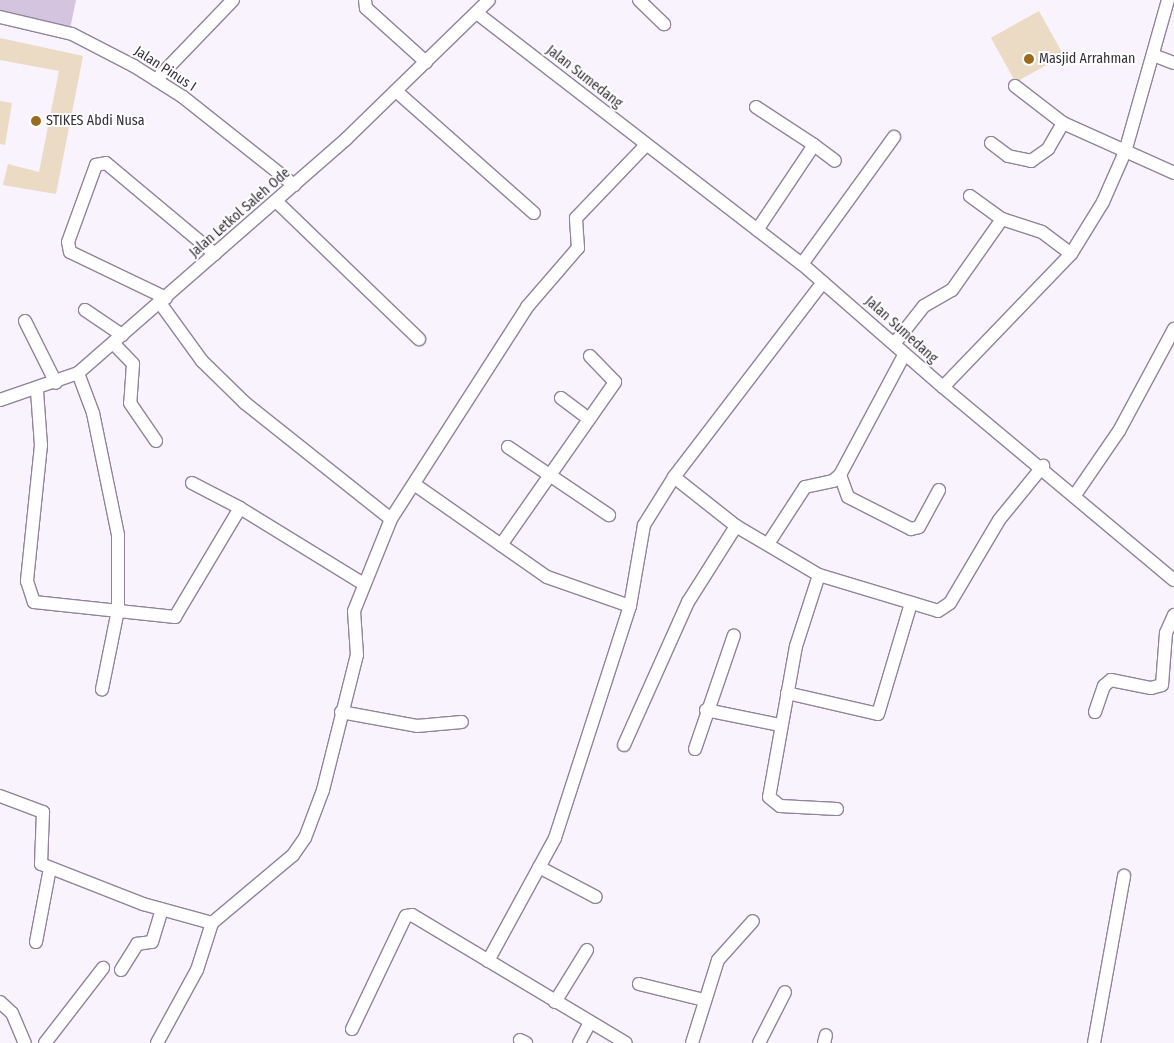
<!DOCTYPE html>
<style>
body{margin:0}
#map{position:relative;width:1174px;height:1043px;overflow:hidden;background:#f8f3fc;font-family:"Fira Sans Condensed",sans-serif}
div>[style]{position:absolute}
[style*='--x']{left:calc(var(--x)*1px);top:calc(var(--y)*1px);width:calc(var(--w)*1px);rotate:calc(var(--a)*1deg)}
.green>*{inset:0;background:#d4c4df}
.building>*{inset:0;background:#ebdac4;transform-origin:0 0}
.roads{filter:drop-shadow(1px 0 #91849a) drop-shadow(-1px 0 #91849a) drop-shadow(0 1px #91849a) drop-shadow(0 -1px #91849a)}
.minor>*{height:12px;margin:-6px;padding:0 6px;transform-origin:6px;border-radius:6px;background:#fff}
.dots>*{width:14px;height:14px;translate:-50% -50%;box-sizing:border-box;border:2px solid #fff;border-radius:50%}
span{translate:-50% -50%;white-space:nowrap;text-align:center;line-height:1.15;-webkit-text-stroke:4px #fff;paint-order:stroke}
.poi-label{font-size:14px;color:#332e37}
.left{translate:0 -50%;text-align:left}
.street-label{font-size:14px;color:#332e37}
</style>
<div id="map">
<div class="green">
<div style="clip-path:polygon(0 0,76px 0,70px 29px,0 15px)"></div>
</div>
<div class="building">
<div style="left:1039px;top:11px;width:51px;height:55px;rotate:61deg"></div>
<div style="clip-path:polygon(0 38px,83px 56px,56px 194px,3px 185px,8px 164px,39px 172px,59px 71px,0 60px)"></div>
<div style="clip-path:polygon(0 101px,12px 103px,5px 145px,0 144px)"></div>
</div>
<div class="roads">
<div class="minor">
<div style="--x:365;--y:0;--w:8;--a:83"></div>
<div style="--x:366;--y:8;--w:81;--a:42"></div>
<div style="--x:639;--y:0;--w:35;--a:44"></div>
<div style="--x:478;--y:14;--w:409;--a:37.7"></div>
<div style="--x:802;--y:264;--w:187;--a:41.1"></div>
<div style="--x:943;--y:387;--w:185;--a:-46.1"></div>
<div style="--x:1071;--y:254;--w:61;--a:-58.4"></div>
<div style="--x:1103;--y:202;--w:55;--a:-66.3"></div>
<div style="--x:1125;--y:152;--w:158;--a:-74.2"></div>
<div style="--x:0;--y:17;--w:74;--a:13.3"></div>
<div style="--x:72;--y:34;--w:70;--a:27.3"></div>
<div style="--x:134;--y:66;--w:58;--a:32.3"></div>
<div style="--x:183;--y:97;--w:142;--a:38.4"></div>
<div style="--x:1153;--y:55;--w:22;--a:21"></div>
<div style="--x:156;--y:80;--w:111;--a:-46.1"></div>
<div style="--x:1015;--y:86;--w:61;--a:37.6"></div>
<div style="--x:1063;--y:123;--w:122;--a:24.2"></div>
<div style="--x:396;--y:91;--w:184;--a:41.5"></div>
<div style="--x:756;--y:107;--w:69;--a:33.2"></div>
<div style="--x:814;--y:145;--w:102;--a:123.8"></div>
<div style="--x:991;--y:143;--w:21;--a:37"></div>
<div style="--x:1008;--y:156;--w:24;--a:12"></div>
<div style="--x:1031;--y:161;--w:21;--a:-35"></div>
<div style="--x:1048;--y:149;--w:30;--a:-60"></div>
<div style="--x:814;--y:145;--w:26;--a:37"></div>
<div style="--x:970;--y:196;--w:39;--a:36"></div>
<div style="--x:276;--y:201;--w:199;--a:44"></div>
<div style="--x:802;--y:264;--w:157;--a:-54.1"></div>
<div style="--x:166;--y:298;--w:106;--a:-154.4"></div>
<div style="--x:70;--y:252;--w:10;--a:-101"></div>
<div style="--x:68;--y:242;--w:82;--a:-70"></div>
<div style="--x:96;--y:165;--w:10;--a:-11"></div>
<div style="--x:106;--y:163;--w:142;--a:39.9"></div>
<div style="--x:160;--y:303;--w:72;--a:54.1"></div>
<div style="--x:202;--y:361;--w:60;--a:44.3"></div>
<div style="--x:245;--y:403;--w:186;--a:38.5"></div>
<div style="--x:85;--y:310;--w:45;--a:34"></div>
<div style="--x:25;--y:321;--w:69;--a:63.4"></div>
<div style="--x:113;--y:343;--w:29;--a:46"></div>
<div style="--x:133;--y:364;--w:39;--a:94"></div>
<div style="--x:130;--y:403;--w:46;--a:55.6"></div>
<div style="--x:894;--y:344;--w:48;--a:-51.7"></div>
<div style="--x:924;--y:306;--w:32;--a:-30"></div>
<div style="--x:952;--y:290;--w:87;--a:-54.8"></div>
<div style="--x:1002;--y:219;--w:42;--a:18"></div>
<div style="--x:1042;--y:232;--w:36;--a:37"></div>
<div style="--x:78;--y:373;--w:43;--a:69.4"></div>
<div style="--x:93;--y:413;--w:125;--a:78.4"></div>
<div style="--x:118;--y:535;--w:75;--a:90"></div>
<div style="--x:118;--y:610;--w:81;--a:101.4"></div>
<div style="--x:943;--y:387;--w:301;--a:39.9"></div>
<div style="--x:37;--y:391;--w:54;--a:85.8"></div>
<div style="--x:41;--y:445;--w:137;--a:95.9"></div>
<div style="--x:27;--y:581;--w:22;--a:72"></div>
<div style="--x:34;--y:602;--w:142;--a:6.1"></div>
<div style="--x:175;--y:617;--w:127;--a:-59.2"></div>
<div style="--x:240;--y:508;--w:143;--a:31.6"></div>
<div style="--x:561;--y:398;--w:35;--a:37"></div>
<div style="--x:0;--y:400;--w:83;--a:-19.1"></div>
<div style="--x:78;--y:373;--w:356;--a:-41.1"></div>
<div style="--x:346;--y:139;--w:199;--a:-44.2"></div>
<div style="--x:508;--y:447;--w:122;--a:34"></div>
<div style="--x:840;--y:475;--w:23;--a:70"></div>
<div style="--x:848;--y:497;--w:71;--a:26.9"></div>
<div style="--x:911;--y:529;--w:8;--a:-14"></div>
<div style="--x:919;--y:527;--w:42;--a:-61.6"></div>
<div style="--x:674;--y:477;--w:79;--a:38.3"></div>
<div style="--x:736;--y:526;--w:96;--a:30.6"></div>
<div style="--x:819;--y:575;--w:124;--a:16.8"></div>
<div style="--x:938;--y:611;--w:14;--a:-34"></div>
<div style="--x:950;--y:603;--w:96;--a:-59.4"></div>
<div style="--x:999;--y:520;--w:70;--a:-50.8"></div>
<div style="--x:192;--y:483;--w:54;--a:27.5"></div>
<div style="--x:414;--y:484;--w:162;--a:35"></div>
<div style="--x:547;--y:577;--w:88;--a:19.3"></div>
<div style="--x:1075;--y:495;--w:78;--a:-55.5"></div>
<div style="--x:1119;--y:431;--w:116;--a:-61.7"></div>
<div style="--x:768;--y:544;--w:68;--a:-57"></div>
<div style="--x:805;--y:487;--w:29;--a:-12"></div>
<div style="--x:833;--y:481;--w:9;--a:-41"></div>
<div style="--x:840;--y:475;--w:136;--a:-61.9"></div>
<div style="--x:501;--y:545;--w:199;--a:-55"></div>
<div style="--x:615;--y:382;--w:36;--a:-134"></div>
<div style="--x:819;--y:575;--w:75;--a:107.9"></div>
<div style="--x:796;--y:646;--w:153;--a:100.1"></div>
<div style="--x:769;--y:797;--w:14;--a:39"></div>
<div style="--x:780;--y:806;--w:57;--a:3"></div>
<div style="--x:787;--y:693;--w:93;--a:13"></div>
<div style="--x:878;--y:714;--w:116;--a:-73.4"></div>
<div style="--x:706;--y:710;--w:76;--a:11.5"></div>
<div style="--x:341;--y:712;--w:77;--a:10.4"></div>
<div style="--x:417;--y:726;--w:45;--a:-5.1"></div>
<div style="--x:1095;--y:712;--w:28;--a:-71"></div>
<div style="--x:1104;--y:686;--w:9;--a:-41"></div>
<div style="--x:1111;--y:680;--w:41;--a:11.3"></div>
<div style="--x:1151;--y:688;--w:11;--a:-15"></div>
<div style="--x:1162;--y:685;--w:52;--a:-85.6"></div>
<div style="--x:1166;--y:633;--w:20;--a:-66"></div>
<div style="--x:624;--y:745;--w:157;--a:-65.9"></div>
<div style="--x:688;--y:602;--w:90;--a:-57.7"></div>
<div style="--x:695;--y:749;--w:120;--a:-71.1"></div>
<div style="--x:0;--y:796;--w:46;--a:20.4"></div>
<div style="--x:43;--y:812;--w:52;--a:92.2"></div>
<div style="--x:41;--y:864;--w:110;--a:21.4"></div>
<div style="--x:143;--y:904;--w:72;--a:15.4"></div>
<div style="--x:539;--y:867;--w:64;--a:27.8"></div>
<div style="--x:36;--y:942;--w:75;--a:-79.3"></div>
<div style="--x:488;--y:961;--w:140;--a:-61.4"></div>
<div style="--x:555;--y:838;--w:244;--a:-72.1"></div>
<div style="--x:630;--y:606;--w:82;--a:-80.2"></div>
<div style="--x:644;--y:525;--w:57;--a:-58"></div>
<div style="--x:674;--y:477;--w:245;--a:-52.6"></div>
<div style="--x:121;--y:970;--w:31;--a:-58"></div>
<div style="--x:137;--y:944;--w:15;--a:-8"></div>
<div style="--x:152;--y:942;--w:34;--a:-73"></div>
<div style="--x:639;--y:984;--w:67;--a:13.8"></div>
<div style="--x:0;--y:1002;--w:16;--a:43"></div>
<div style="--x:12;--y:1013;--w:33;--a:67"></div>
<div style="--x:555;--y:1002;--w:61;--a:-58.4"></div>
<div style="--x:352;--y:1029;--w:125;--a:-64.5"></div>
<div style="--x:406;--y:916;--w:6;--a:-9"></div>
<div style="--x:412;--y:915;--w:249;--a:30.9"></div>
<div style="--x:520;--y:1040;--w:7;--a:27"></div>
<div style="--x:45;--y:1043;--w:95;--a:-52.3"></div>
<div style="--x:157;--y:1043;--w:83;--a:-61.3"></div>
<div style="--x:197;--y:970;--w:49;--a:-72.3"></div>
<div style="--x:212;--y:923;--w:106;--a:-40"></div>
<div style="--x:293;--y:855;--w:21;--a:-55"></div>
<div style="--x:305;--y:838;--w:51;--a:-69.4"></div>
<div style="--x:323;--y:790;--w:139;--a:-75.9"></div>
<div style="--x:357;--y:655;--w:44;--a:-93.9"></div>
<div style="--x:354;--y:611;--w:99;--a:-68.1"></div>
<div style="--x:391;--y:519;--w:252;--a:-57.3"></div>
<div style="--x:527;--y:307;--w:78;--a:-49.2"></div>
<div style="--x:578;--y:248;--w:30;--a:-94"></div>
<div style="--x:576;--y:218;--w:101;--a:-46.2"></div>
<div style="--x:579;--y:1043;--w:21;--a:-62"></div>
<div style="--x:692;--y:1043;--w:87;--a:-72.6"></div>
<div style="--x:718;--y:960;--w:52;--a:-48.1"></div>
<div style="--x:759;--y:1043;--w:57;--a:-63"></div>
<div style="--x:824;--y:1043;--w:8;--a:-76"></div>
<div style="--x:1094;--y:1043;--w:170;--a:-79.8"></div>
</div>
</div>
<div class="dots">
<div style="left:1029px;top:59px;background:#9a6b1d"></div>
<div style="left:36px;top:121px;background:#9a6b1d"></div>
</div>
<div class="poi-label">
<span class="left" style="left:1039px;top:59px">Masjid Arrahman</span>
<span class="left" style="left:46px;top:121px">STIKES Abdi Nusa</span>
</div>
<div class="street-label">
<span style="left:165px;top:69px;rotate:33deg">Jalan Pinus I</span>
<span style="left:584px;top:77px;rotate:38deg">Jalan Sumedang</span>
<span style="left:240px;top:213px;rotate:-41deg">Jalan Letkol Saleh Ode</span>
<span style="left:901px;top:330px;rotate:42deg">Jalan Sumedang</span>
</div>
</div>
